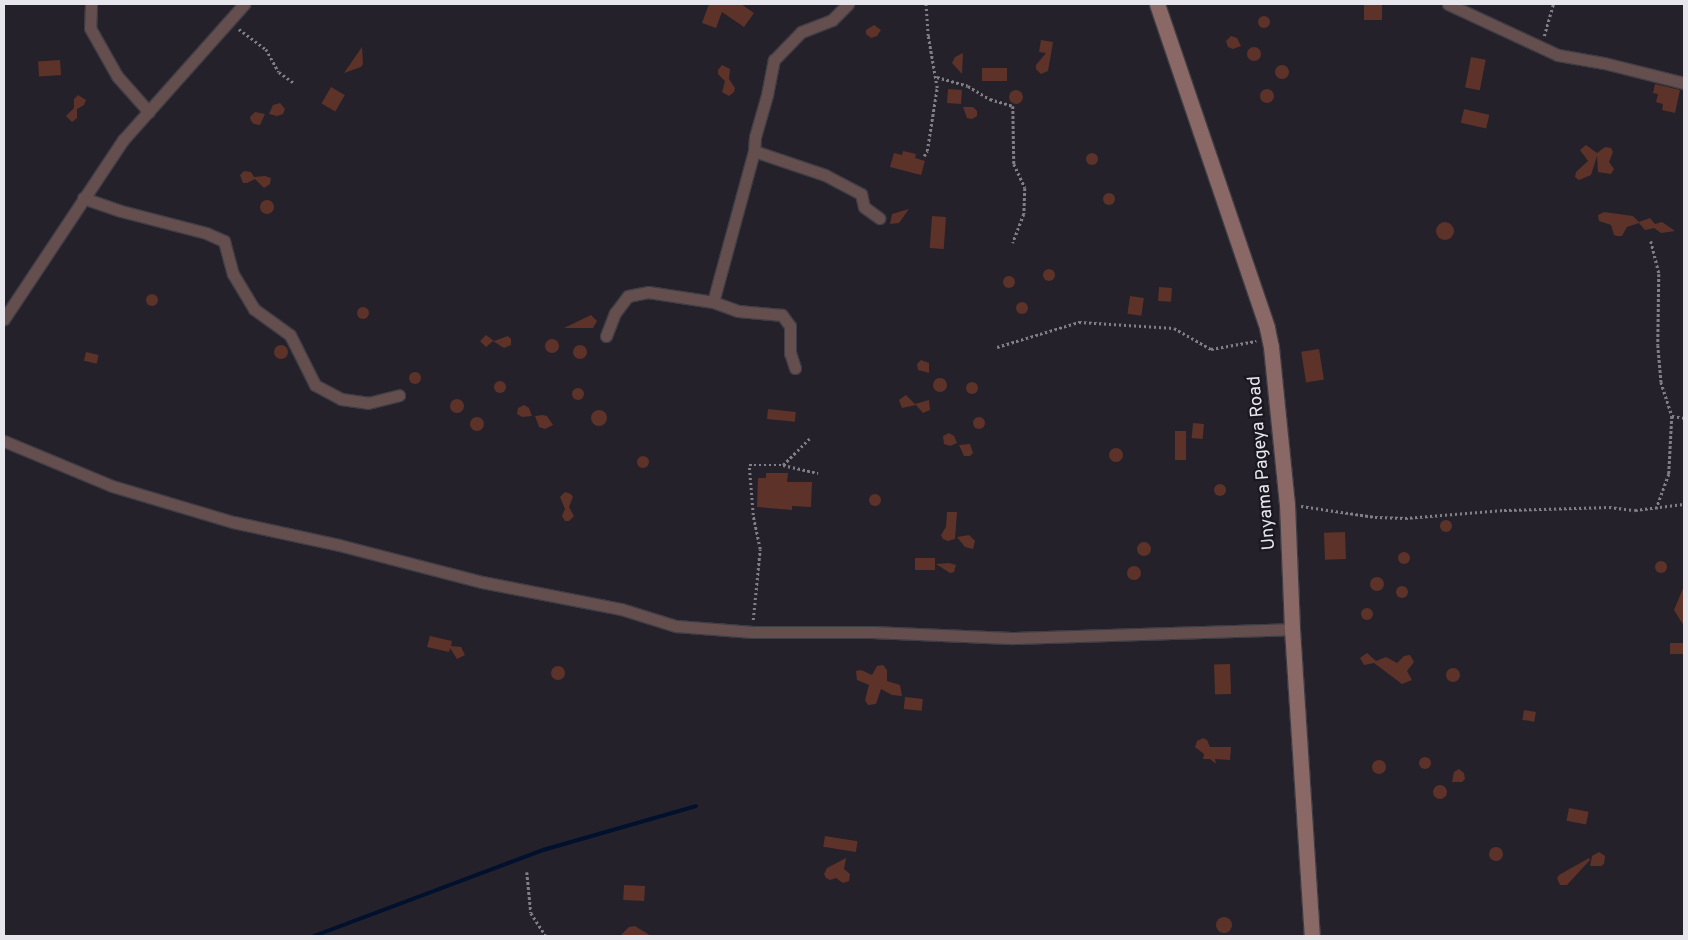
<!DOCTYPE html>
<style>
body{margin:0}
#map{position:relative;width:1688px;height:940px;overflow:hidden;background:#24212a;font-family:Overpass,sans-serif}
div>[style]{position:absolute}
[style*='--x']{left:calc(var(--x)*1px);top:calc(var(--y)*1px);width:calc(var(--w)*1px);rotate:calc(var(--a)*1deg)}
.stream>*{height:4px;margin:-2px;padding:0 2px;transform-origin:2px;border-radius:2px;background:#00112e}
.building>*{inset:0;background:#5d3228;transform-origin:0 0}
.round{border-radius:50%}
.path>*{height:2.5px;margin-top:-1.25px;transform-origin:0;background:repeating-linear-gradient(90deg,#807e86 0 2.5px,transparent 0 5px)}
.roads{filter:drop-shadow(1px 0 #3f3d45) drop-shadow(-1px 0 #3f3d45) drop-shadow(0 1px #3f3d45) drop-shadow(0 -1px #3f3d45)}
.street>*{height:11px;margin:-5.5px;padding:0 5.5px;transform-origin:5.5px;border-radius:5.5px;background:#654f4e}
.secondary>*{height:15px;margin:-7.5px;padding:0 7.5px;transform-origin:7.5px;border-radius:7.5px;background:#8a6866}
span{translate:-50% -50%;white-space:nowrap;text-align:center;line-height:1.15;-webkit-text-stroke:4.5px #1a1721;paint-order:stroke}
.street-label{font-size:18px;color:#e7e6ec}
.frame{position:absolute;inset:0;border:5px solid #e7e6ec;pointer-events:none}
</style>
<div id="map">
<div class="stream">
<div style="--x:314;--y:936;--w:245;--a:-20.6"></div>
<div style="--x:543;--y:850;--w:159;--a:-16"></div>
</div>
<div class="building">
<div style="clip-path:polygon(709px 4px,741px 4px,754px 13px,744px 27px,722px 12px,716px 28px,702px 23px)"></div>
<div style="left:1364px;top:4px;width:18px;height:16px"></div>
<div class="round" style="left:1258px;top:16px;width:12px;height:12px"></div>
<div style="clip-path:polygon(874px 25px,881px 30px,877px 36px,871px 38px,866px 34px,866px 30px)"></div>
<div style="clip-path:polygon(1231px 36px,1237px 38px,1241px 46px,1233px 49px,1228px 47px,1226px 41px)"></div>
<div style="clip-path:polygon(1041px 40px,1053px 42px,1048px 71px,1041px 74px,1036px 69px,1036px 65px,1046px 53px,1039px 52px)"></div>
<div class="round" style="left:1247px;top:47px;width:14px;height:14px"></div>
<div style="clip-path:polygon(362px 47px,363px 64px,361px 67px,344px 73px)"></div>
<div style="clip-path:polygon(963px 53px,962px 74px,952px 63px,955px 57px)"></div>
<div style="left:1471px;top:57px;width:15px;height:31px;rotate:11deg"></div>
<div style="left:60px;top:60px;width:15px;height:22px;rotate:86deg"></div>
<div style="clip-path:polygon(722px 65px,730px 69px,729px 79px,735px 88px,734px 92px,729px 96px,722px 92px,725px 81px,718px 74px,718px 70px)"></div>
<div class="round" style="left:1275px;top:65px;width:14px;height:14px"></div>
<div style="left:982px;top:68px;width:25px;height:13px"></div>
<div style="clip-path:polygon(1655px 84px,1680px 90px,1675px 113px,1662px 110px,1663px 104px,1656px 102px,1658px 94px,1653px 93px)"></div>
<div style="left:331px;top:87px;width:16px;height:19px;rotate:30deg"></div>
<div style="left:948px;top:89px;width:14px;height:14px;rotate:4deg"></div>
<div class="round" style="left:1260px;top:89px;width:14px;height:14px"></div>
<div class="round" style="left:1009px;top:90px;width:14px;height:14px"></div>
<div style="clip-path:polygon(78px 95px,86px 100px,84px 105px,77px 109px,77px 118px,72px 122px,66px 116px,74px 108px,74px 99px)"></div>
<div style="clip-path:polygon(280px 103px,285px 109px,283px 114px,277px 116px,269px 114px,273px 105px)"></div>
<div style="clip-path:polygon(963px 107px,973px 107px,977px 111px,977px 116px,972px 119px,967px 118px)"></div>
<div style="left:1464px;top:109px;width:26px;height:14px;rotate:13deg"></div>
<div style="clip-path:polygon(255px 112px,265px 114px,260px 125px,254px 124px,251px 121px,250px 117px)"></div>
<div style="clip-path:polygon(1586px 145px,1597px 153px,1605px 147px,1611px 148px,1613px 152px,1609px 162px,1614px 169px,1611px 174px,1598px 172px,1597px 156px,1591px 175px,1579px 180px,1575px 177px,1576px 172px,1588px 161px,1580px 150px)"></div>
<div style="clip-path:polygon(903px 151px,916px 154px,915px 158px,925px 161px,921px 175px,890px 167px,894px 153px,902px 155px)"></div>
<div class="round" style="left:1086px;top:153px;width:12px;height:12px"></div>
<div style="clip-path:polygon(244px 171px,251px 172px,254px 177px,265px 176px,271px 178px,270px 184px,264px 188px,255px 179px,247px 183px,243px 183px,240px 175px)"></div>
<div class="round" style="left:1103px;top:193px;width:12px;height:12px"></div>
<div class="round" style="left:260px;top:200px;width:14px;height:14px"></div>
<div style="clip-path:polygon(909px 209px,899px 223px,890px 224px,892px 214px)"></div>
<div style="clip-path:polygon(1604px 212px,1633px 216px,1639px 222px,1650px 218px,1655px 224px,1662px 222px,1675px 231px,1661px 233px,1654px 228px,1645px 230px,1639px 223px,1627px 227px,1622px 236px,1617px 236px,1614px 235px,1611px 225px,1599px 221px,1598px 215px)"></div>
<div style="left:932px;top:216px;width:14px;height:32px;rotate:4deg"></div>
<div class="round" style="left:1436px;top:222px;width:18px;height:18px"></div>
<div class="round" style="left:1043px;top:269px;width:12px;height:12px"></div>
<div class="round" style="left:1003px;top:276px;width:12px;height:12px"></div>
<div style="left:1159px;top:287px;width:13px;height:14px;rotate:4deg"></div>
<div class="round" style="left:146px;top:294px;width:12px;height:12px"></div>
<div style="left:1130px;top:296px;width:14px;height:18px;rotate:8deg"></div>
<div class="round" style="left:1016px;top:302px;width:12px;height:12px"></div>
<div class="round" style="left:357px;top:307px;width:12px;height:12px"></div>
<div style="clip-path:polygon(591px 315px,597px 321px,593px 328px,564px 328px)"></div>
<div style="clip-path:polygon(486px 335px,494px 341px,508px 336px,511px 339px,511px 345px,504px 348px,493px 341px,486px 347px,480px 341px)"></div>
<div class="round" style="left:545px;top:339px;width:14px;height:14px"></div>
<div class="round" style="left:274px;top:345px;width:14px;height:14px"></div>
<div class="round" style="left:573px;top:345px;width:14px;height:14px"></div>
<div style="left:1319px;top:349px;width:31px;height:18px;rotate:81deg"></div>
<div style="left:86px;top:352px;width:13px;height:9px;rotate:13deg"></div>
<div style="clip-path:polygon(921px 360px,929px 363px,929px 373px,918px 370px,917px 364px)"></div>
<div class="round" style="left:409px;top:372px;width:12px;height:12px"></div>
<div class="round" style="left:933px;top:378px;width:14px;height:14px"></div>
<div class="round" style="left:494px;top:381px;width:12px;height:12px"></div>
<div class="round" style="left:966px;top:382px;width:12px;height:12px"></div>
<div class="round" style="left:572px;top:388px;width:12px;height:12px"></div>
<div style="clip-path:polygon(906px 395px,915px 404px,929px 400px,930px 410px,923px 413px,916px 405px,902px 408px,899px 400px)"></div>
<div class="round" style="left:450px;top:399px;width:14px;height:14px"></div>
<div style="clip-path:polygon(524px 405px,529px 408px,532px 416px,522px 417px,517px 414px,518px 408px)"></div>
<div style="left:768px;top:409px;width:28px;height:10px;rotate:6deg"></div>
<div class="round" style="left:591px;top:410px;width:16px;height:16px"></div>
<div style="clip-path:polygon(543px 415px,547px 416px,553px 425px,545px 429px,539px 427px,535px 416px)"></div>
<div class="round" style="left:973px;top:417px;width:12px;height:12px"></div>
<div class="round" style="left:470px;top:417px;width:14px;height:14px"></div>
<div style="left:1193px;top:423px;width:11px;height:15px;rotate:5deg"></div>
<div style="left:1175px;top:431px;width:11px;height:29px"></div>
<div style="clip-path:polygon(949px 433px,954px 436px,957px 443px,950px 446px,944px 444px,943px 436px)"></div>
<div style="clip-path:polygon(970px 444px,973px 453px,970px 456px,964px 456px,959px 445px)"></div>
<div class="round" style="left:1109px;top:448px;width:14px;height:14px"></div>
<div class="round" style="left:637px;top:456px;width:12px;height:12px"></div>
<div style="clip-path:polygon(766px 473px,788px 473px,787px 482px,812px 482px,811px 507px,792px 506px,792px 510px,757px 507px,758px 478px,766px 478px)"></div>
<div class="round" style="left:1214px;top:484px;width:12px;height:12px"></div>
<div style="clip-path:polygon(565px 492px,571px 494px,573px 497px,569px 507px,574px 516px,569px 521px,565px 521px,562px 516px,565px 509px,560px 497px)"></div>
<div class="round" style="left:869px;top:494px;width:12px;height:12px"></div>
<div style="clip-path:polygon(947px 512px,957px 512px,955px 539px,948px 541px,943px 539px,941px 535px,946px 527px)"></div>
<div class="round" style="left:1440px;top:520px;width:12px;height:12px"></div>
<div style="left:1345px;top:532px;width:27px;height:21px;rotate:88deg"></div>
<div style="clip-path:polygon(969px 535px,975px 541px,973px 549px,965px 547px,957px 537px)"></div>
<div class="round" style="left:1137px;top:542px;width:14px;height:14px"></div>
<div class="round" style="left:1398px;top:552px;width:12px;height:12px"></div>
<div style="left:915px;top:558px;width:20px;height:12px"></div>
<div class="round" style="left:1655px;top:561px;width:12px;height:12px"></div>
<div style="clip-path:polygon(949px 563px,956px 565px,954px 572px,950px 573px,936px 564px)"></div>
<div class="round" style="left:1127px;top:566px;width:14px;height:14px"></div>
<div class="round" style="left:1370px;top:577px;width:14px;height:14px"></div>
<div class="round" style="left:1396px;top:586px;width:12px;height:12px"></div>
<div style="clip-path:polygon(1684px 586px,1684px 626px,1674px 610px)"></div>
<div class="round" style="left:1361px;top:608px;width:12px;height:12px"></div>
<div style="clip-path:polygon(430px 636px,452px 641px,451px 646px,461px 647px,465px 655px,457px 659px,450px 648px,449px 652px,427px 647px)"></div>
<div style="left:1670px;top:643px;width:14px;height:11px"></div>
<div style="clip-path:polygon(1367px 653px,1376px 661px,1386px 657px,1397px 663px,1404px 656px,1410px 655px,1414px 662px,1407px 671px,1412px 680px,1402px 684px,1374px 663px,1364px 665px,1360px 658px)"></div>
<div style="left:1230px;top:664px;width:30px;height:16px;rotate:88deg"></div>
<div style="clip-path:polygon(883px 665px,887px 670px,887px 681px,900px 685px,902px 696px,892px 695px,881px 689px,876px 704px,868px 705px,865px 700px,869px 685px,857px 680px,856px 671px,861px 670px,872px 675px,877px 666px)"></div>
<div class="round" style="left:551px;top:666px;width:14px;height:14px"></div>
<div class="round" style="left:1446px;top:668px;width:14px;height:14px"></div>
<div style="left:905px;top:697px;width:18px;height:12px;rotate:6deg"></div>
<div style="left:1524px;top:710px;width:12px;height:10px;rotate:9deg"></div>
<div style="clip-path:polygon(1203px 738px,1207px 740px,1210px 747px,1231px 747px,1230px 760px,1215px 759px,1216px 764px,1210px 759px,1203px 759px,1204px 754px,1195px 747px,1197px 741px)"></div>
<div class="round" style="left:1419px;top:757px;width:12px;height:12px"></div>
<div class="round" style="left:1372px;top:760px;width:14px;height:14px"></div>
<div style="clip-path:polygon(1459px 769px,1464px 773px,1465px 779px,1462px 782px,1452px 782px,1454px 772px)"></div>
<div class="round" style="left:1433px;top:785px;width:14px;height:14px"></div>
<div style="left:1569px;top:808px;width:20px;height:13px;rotate:11deg"></div>
<div style="left:825px;top:836px;width:33px;height:11px;rotate:9deg"></div>
<div class="round" style="left:1489px;top:847px;width:14px;height:14px"></div>
<div style="clip-path:polygon(1599px 852px,1605px 856px,1604px 864px,1601px 866px,1590px 866px,1592px 856px)"></div>
<div style="clip-path:polygon(846px 858px,844px 869px,850px 874px,849px 881px,843px 883px,836px 878px,830px 880px,826px 878px,824px 874px,827px 868px)"></div>
<div style="clip-path:polygon(1589px 858px,1590px 860px,1567px 885px,1560px 885px,1557px 878px,1559px 875px)"></div>
<div style="left:624px;top:885px;width:21px;height:15px;rotate:3deg"></div>
<div class="round" style="left:1216px;top:917px;width:16px;height:16px"></div>
<div style="clip-path:polygon(635px 926px,651px 936px,620px 936px,629px 927px)"></div>
</div>
<div class="path">
<div style="--x:239;--y:29;--w:34;--a:37"></div>
<div style="--x:266;--y:49;--w:26;--a:61"></div>
<div style="--x:279;--y:72;--w:19;--a:36"></div>
<div style="--x:1544;--y:36;--w:33;--a:-74"></div>
<div style="--x:937;--y:77;--w:32;--a:16"></div>
<div style="--x:968;--y:86;--w:26;--a:31"></div>
<div style="--x:990;--y:99;--w:24;--a:17"></div>
<div style="--x:1013;--y:106;--w:58;--a:89"></div>
<div style="--x:1014;--y:164;--w:26;--a:65"></div>
<div style="--x:1025;--y:188;--w:26;--a:92"></div>
<div style="--x:1024;--y:214;--w:31;--a:111"></div>
<div style="--x:924;--y:156;--w:6;--a:-59"></div>
<div style="--x:927;--y:151;--w:64;--a:-81"></div>
<div style="--x:937;--y:88;--w:53;--a:-99.8"></div>
<div style="--x:928;--y:36;--w:32;--a:-94"></div>
<div style="--x:1651;--y:241;--w:34;--a:76"></div>
<div style="--x:1659;--y:274;--w:71;--a:90.8"></div>
<div style="--x:1658;--y:345;--w:37;--a:85"></div>
<div style="--x:1661;--y:382;--w:36;--a:72"></div>
<div style="--x:1672;--y:416;--w:58;--a:93"></div>
<div style="--x:1669;--y:474;--w:37;--a:110"></div>
<div style="--x:997;--y:347;--w:86;--a:-17"></div>
<div style="--x:1079;--y:322;--w:95;--a:3.6"></div>
<div style="--x:1174;--y:328;--w:43;--a:29.6"></div>
<div style="--x:1211;--y:349;--w:46;--a:-10.1"></div>
<div style="--x:1672;--y:416;--w:12;--a:9"></div>
<div style="--x:783;--y:465;--w:36;--a:13"></div>
<div style="--x:1301;--y:506;--w:75;--a:8.5"></div>
<div style="--x:1375;--y:517;--w:30;--a:2"></div>
<div style="--x:1405;--y:518;--w:99;--a:-4.6"></div>
<div style="--x:1504;--y:510;--w:105;--a:-1.6"></div>
<div style="--x:1609;--y:507;--w:26;--a:7"></div>
<div style="--x:1635;--y:510;--w:49;--a:-7"></div>
<div style="--x:753;--y:620;--w:71;--a:-84.4"></div>
<div style="--x:760;--y:549;--w:35;--a:-102"></div>
<div style="--x:753;--y:515;--w:50;--a:-94.6"></div>
<div style="--x:749;--y:465;--w:34;--a:0"></div>
<div style="--x:783;--y:465;--w:38;--a:-45"></div>
<div style="--x:527;--y:872;--w:41;--a:84.4"></div>
<div style="--x:531;--y:913;--w:27;--a:57"></div>
</div>
<div class="roads">
<div class="street">
<div style="--x:91;--y:4;--w:24;--a:92"></div>
<div style="--x:90;--y:28;--w:55;--a:60.6"></div>
<div style="--x:117;--y:76;--w:48;--a:48.4"></div>
<div style="--x:1448;--y:4;--w:121;--a:24.9"></div>
<div style="--x:1558;--y:55;--w:47;--a:9.9"></div>
<div style="--x:1604;--y:63;--w:82;--a:14"></div>
<div style="--x:754;--y:151;--w:75;--a:18.7"></div>
<div style="--x:825;--y:175;--w:41;--a:27.8"></div>
<div style="--x:861;--y:194;--w:13;--a:77"></div>
<div style="--x:864;--y:207;--w:19;--a:36"></div>
<div style="--x:83;--y:198;--w:40;--a:18.9"></div>
<div style="--x:121;--y:211;--w:88;--a:14.5"></div>
<div style="--x:206;--y:233;--w:20;--a:24"></div>
<div style="--x:224;--y:241;--w:34;--a:75"></div>
<div style="--x:233;--y:274;--w:41;--a:59"></div>
<div style="--x:254;--y:309;--w:44;--a:35.8"></div>
<div style="--x:290;--y:335;--w:56;--a:63.4"></div>
<div style="--x:315;--y:385;--w:30;--a:28"></div>
<div style="--x:341;--y:399;--w:27;--a:8"></div>
<div style="--x:368;--y:403;--w:32;--a:-14"></div>
<div style="--x:4;--y:319;--w:215;--a:-56.4"></div>
<div style="--x:123;--y:140;--w:182;--a:-48.3"></div>
<div style="--x:606;--y:336;--w:25;--a:-69"></div>
<div style="--x:615;--y:313;--w:21;--a:-53"></div>
<div style="--x:628;--y:296;--w:20;--a:-11"></div>
<div style="--x:648;--y:292;--w:66;--a:8.7"></div>
<div style="--x:795;--y:368;--w:16;--a:-108"></div>
<div style="--x:790;--y:353;--w:27;--a:-90"></div>
<div style="--x:790;--y:326;--w:14;--a:-126"></div>
<div style="--x:782;--y:315;--w:44;--a:-174.8"></div>
<div style="--x:738;--y:311;--w:27;--a:-160"></div>
<div style="--x:713;--y:302;--w:156;--a:-74.8"></div>
<div style="--x:754;--y:151;--w:14;--a:-86"></div>
<div style="--x:755;--y:137;--w:44;--a:-74.1"></div>
<div style="--x:767;--y:95;--w:36;--a:-79"></div>
<div style="--x:774;--y:60;--w:39;--a:-46"></div>
<div style="--x:801;--y:32;--w:33;--a:-21"></div>
<div style="--x:832;--y:20;--w:23;--a:-45"></div>
<div style="--x:4;--y:441;--w:117;--a:22.6"></div>
<div style="--x:112;--y:486;--w:126;--a:16.6"></div>
<div style="--x:233;--y:522;--w:108;--a:12.2"></div>
<div style="--x:339;--y:545;--w:148;--a:14.5"></div>
<div style="--x:482;--y:582;--w:142;--a:11"></div>
<div style="--x:621;--y:609;--w:58;--a:17.2"></div>
<div style="--x:676;--y:626;--w:77;--a:4.5"></div>
<div style="--x:753;--y:632;--w:119;--a:0"></div>
<div style="--x:872;--y:632;--w:140;--a:2.5"></div>
<div style="--x:1012;--y:638;--w:280;--a:-1.8"></div>
</div>
<div class="secondary">
<div style="--x:1157;--y:4;--w:342;--a:71.2"></div>
<div style="--x:1267;--y:328;--w:19;--a:78"></div>
<div style="--x:1271;--y:347;--w:158;--a:84.2"></div>
<div style="--x:1287;--y:504;--w:125;--a:87.7"></div>
<div style="--x:1292;--y:629;--w:308;--a:86.3"></div>
</div>
</div>
<div class="street-label">
<span style="left:1263px;top:463px;rotate:-95deg">Unyama Pageya Road</span>
</div>
<div class="frame"></div>
</div>
